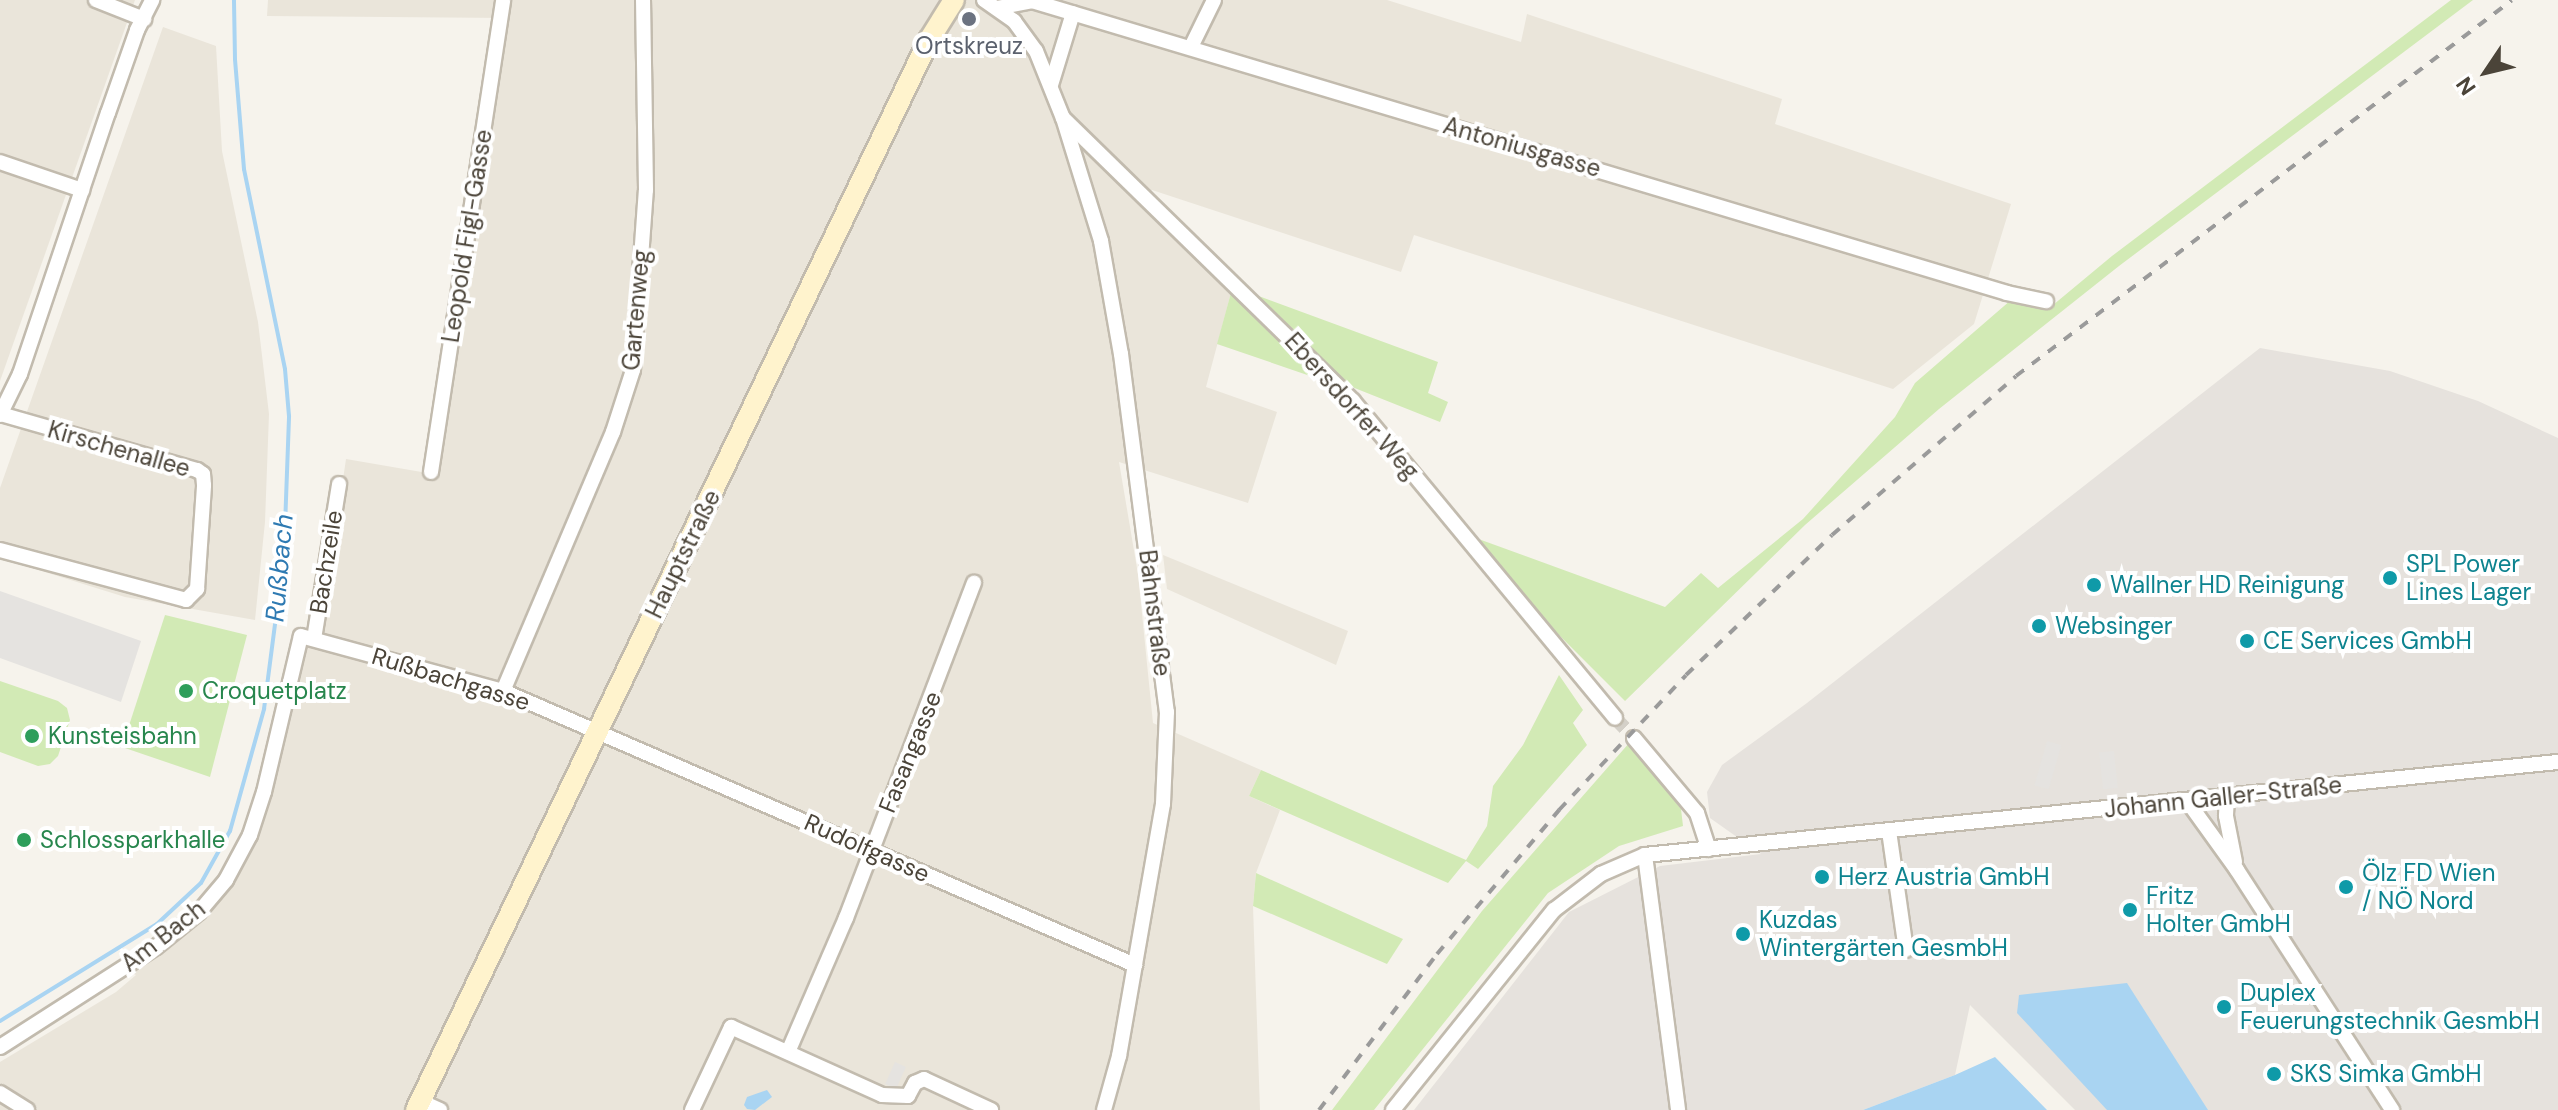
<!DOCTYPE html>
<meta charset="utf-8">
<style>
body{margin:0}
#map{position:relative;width:2558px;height:1110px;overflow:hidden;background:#f6f3ec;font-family:"DM Sans",sans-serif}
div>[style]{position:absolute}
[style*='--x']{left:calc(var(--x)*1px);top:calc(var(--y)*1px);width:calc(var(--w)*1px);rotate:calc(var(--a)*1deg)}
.residential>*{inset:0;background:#eae5da}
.industrial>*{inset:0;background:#e6e2dd}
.green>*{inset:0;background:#d2eab5}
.parking>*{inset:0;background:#e5e3e0;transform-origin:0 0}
.water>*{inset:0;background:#a9d4f2}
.stream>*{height:4px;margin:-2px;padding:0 2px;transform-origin:2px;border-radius:2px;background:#a9d4f2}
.street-tunnel>*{height:14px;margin-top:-7px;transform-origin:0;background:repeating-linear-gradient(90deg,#d4d0c8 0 14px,transparent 0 21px)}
.roads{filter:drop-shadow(2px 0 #c2bbae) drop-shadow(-2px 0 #c2bbae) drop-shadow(0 2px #c2bbae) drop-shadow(0 -2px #c2bbae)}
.street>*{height:14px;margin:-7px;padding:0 7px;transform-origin:7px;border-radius:7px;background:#fff}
.secondary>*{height:20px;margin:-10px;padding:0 10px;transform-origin:10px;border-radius:10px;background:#fff3cd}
.rail>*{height:4px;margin-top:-2px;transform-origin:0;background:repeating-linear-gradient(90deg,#9a9a9a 0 10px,transparent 0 20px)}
.dots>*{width:22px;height:22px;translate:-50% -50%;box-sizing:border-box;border:4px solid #fff;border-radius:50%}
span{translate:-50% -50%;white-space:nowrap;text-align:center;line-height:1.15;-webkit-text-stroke:8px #fff;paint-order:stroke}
.worship-label{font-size:24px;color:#5b616d}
.street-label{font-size:24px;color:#4b4439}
.culture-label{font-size:24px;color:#0d838f}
.left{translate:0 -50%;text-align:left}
.leisure-label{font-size:24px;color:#27864d}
.water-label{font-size:26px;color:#2e7ab2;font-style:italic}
.north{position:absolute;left:2446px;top:32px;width:80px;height:80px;-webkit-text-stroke:6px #fff;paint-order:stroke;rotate:235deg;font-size:22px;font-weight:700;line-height:32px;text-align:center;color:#4b4439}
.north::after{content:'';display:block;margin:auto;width:28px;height:36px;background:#4b4439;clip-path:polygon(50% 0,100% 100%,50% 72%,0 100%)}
</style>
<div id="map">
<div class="residential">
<div style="clip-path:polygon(0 0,135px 0,0 381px)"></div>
<div style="clip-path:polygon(268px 0,1387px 0,1521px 42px,1527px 14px,1782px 99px,1775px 124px,2011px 204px,1974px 324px,1893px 389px,1414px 235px,1401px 272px,1152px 190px,1144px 200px,1232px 289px,1206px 387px,1277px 412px,1248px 503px,1119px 462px,1138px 574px,1153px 723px,1261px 770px,1249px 796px,1280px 810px,1256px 873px,1253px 906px,1260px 1110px,0 1110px,0 1062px,116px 992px,136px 975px,126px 970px,200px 918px,230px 887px,260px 820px,333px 547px,346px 459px,439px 475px,506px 18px,267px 16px)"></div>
<div style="clip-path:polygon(163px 27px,216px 46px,222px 151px,258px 322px,269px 414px,265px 522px,255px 620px,125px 597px,0 558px,0 488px)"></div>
<div style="clip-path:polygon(1163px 555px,1348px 631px,1336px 665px,1167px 589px)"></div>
</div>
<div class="industrial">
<div style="clip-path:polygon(2260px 348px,2390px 371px,2478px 401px,2558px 438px,2558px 1110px,2075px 1110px,1970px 1005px,1955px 1075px,1863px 1110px,1414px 1110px,1569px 912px,1660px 866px,1761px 854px,1710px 818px,1707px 792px,1722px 765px,1807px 703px)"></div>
</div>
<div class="green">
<div style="clip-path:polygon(2451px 0,2473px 0,2119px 266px,1939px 409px,1805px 525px,1625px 701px,1540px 616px,1473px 537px,1665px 607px,1701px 573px,1718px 588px,1803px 519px,1895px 417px,1915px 383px,2011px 300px,2047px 310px,2112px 256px)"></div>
<div style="clip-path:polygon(1232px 289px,1319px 379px,1217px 344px)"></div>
<div style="clip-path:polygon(1256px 295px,1438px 362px,1428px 393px,1448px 402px,1440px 422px,1347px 385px)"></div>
<div style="clip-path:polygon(165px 615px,247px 635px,210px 777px,122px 747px)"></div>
<div style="clip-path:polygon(1559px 675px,1583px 710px,1573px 723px,1587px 745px,1478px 869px,1466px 861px,1448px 883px,1249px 796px,1261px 770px,1466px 860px,1487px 826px,1493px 786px,1523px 745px)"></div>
<div style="clip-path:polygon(0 681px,58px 701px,67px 708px,70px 720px,58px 756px,50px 764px,38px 766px,0 752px)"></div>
<div style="clip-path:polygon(1630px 742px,1681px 809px,1683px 826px,1619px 846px,1548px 893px,1374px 1110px,1332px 1110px,1482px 911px)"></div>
<div style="clip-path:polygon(1256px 873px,1403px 939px,1387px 964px,1253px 906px)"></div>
</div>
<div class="parking">
<div style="clip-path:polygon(0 591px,141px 641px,121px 702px,0 658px)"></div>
<div style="left:2047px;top:741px;width:15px;height:46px;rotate:16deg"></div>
<div style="left:2114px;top:751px;width:37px;height:15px;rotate:84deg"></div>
<div style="left:895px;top:1062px;width:12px;height:24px;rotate:24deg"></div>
</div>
<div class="water">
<div style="clip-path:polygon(2127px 983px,2208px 1110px,2107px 1110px,2017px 1013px,2019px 995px)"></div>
<div style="clip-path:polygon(1995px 1057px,2047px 1110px,1863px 1110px,1955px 1075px)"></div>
<div style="clip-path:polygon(767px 1090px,772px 1097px,755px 1110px,747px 1109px,744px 1105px,747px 1097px)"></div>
</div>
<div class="stream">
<div style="--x:0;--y:1021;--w:185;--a:-31.7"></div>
<div style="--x:157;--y:924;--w:60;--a:-43"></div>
<div style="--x:201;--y:883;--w:60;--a:-60.9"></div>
<div style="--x:230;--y:831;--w:127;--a:-74.4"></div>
<div style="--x:264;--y:709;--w:156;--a:-82.6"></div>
<div style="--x:284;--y:554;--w:138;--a:-87.9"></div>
<div style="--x:289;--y:416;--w:47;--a:-94.9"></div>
<div style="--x:285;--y:369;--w:204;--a:-101.6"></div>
<div style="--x:244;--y:169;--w:110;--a:-94.7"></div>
<div style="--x:235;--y:59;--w:59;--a:-91"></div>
</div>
<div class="street-tunnel">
<div style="--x:1615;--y:718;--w:28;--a:46"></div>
</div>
<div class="roads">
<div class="street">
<div style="--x:96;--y:0;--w:52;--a:21.6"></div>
<div style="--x:984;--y:0;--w:37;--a:35"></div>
<div style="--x:1014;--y:21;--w:37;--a:54"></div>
<div style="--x:1036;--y:51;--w:72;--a:68.1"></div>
<div style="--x:1063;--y:118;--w:129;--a:72.8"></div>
<div style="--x:1101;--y:241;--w:115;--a:80"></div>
<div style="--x:1121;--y:354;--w:361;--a:82.7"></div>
<div style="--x:1167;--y:712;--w:92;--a:92.5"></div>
<div style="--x:1163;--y:804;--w:256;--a:99.9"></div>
<div style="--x:1119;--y:1056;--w:56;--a:105.5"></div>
<div style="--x:997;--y:8;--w:36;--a:-11"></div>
<div style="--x:1032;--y:1;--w:1018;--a:16.67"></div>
<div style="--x:2007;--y:293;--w:40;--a:12"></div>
<div style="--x:1191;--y:47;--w:52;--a:-63.9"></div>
<div style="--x:1051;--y:85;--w:75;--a:-73"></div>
<div style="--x:1063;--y:118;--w:405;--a:44.3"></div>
<div style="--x:1353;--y:401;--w:411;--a:50.4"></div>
<div style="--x:0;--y:162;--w:87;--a:18.9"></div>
<div style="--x:0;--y:415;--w:46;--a:-64"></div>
<div style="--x:20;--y:374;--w:275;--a:-71.4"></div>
<div style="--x:108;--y:113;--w:88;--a:-70.7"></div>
<div style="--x:137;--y:30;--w:34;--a:-63"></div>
<div style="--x:431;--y:472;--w:477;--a:-81.3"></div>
<div style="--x:0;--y:550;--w:193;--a:15"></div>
<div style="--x:186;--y:600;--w:16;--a:-45"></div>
<div style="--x:197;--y:589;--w:104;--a:-86.1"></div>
<div style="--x:204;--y:485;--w:11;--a:-95"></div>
<div style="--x:203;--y:474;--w:7;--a:-146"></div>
<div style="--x:197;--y:470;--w:204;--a:-164.1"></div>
<div style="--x:314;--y:639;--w:157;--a:-80.8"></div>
<div style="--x:503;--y:691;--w:281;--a:-67"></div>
<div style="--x:613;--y:432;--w:65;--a:-72.1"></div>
<div style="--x:633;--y:370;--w:180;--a:-85.9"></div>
<div style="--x:646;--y:190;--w:190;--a:-90.9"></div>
<div style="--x:1634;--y:738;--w:98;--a:50"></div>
<div style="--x:1697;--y:813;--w:38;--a:72"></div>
<div style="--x:2227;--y:796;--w:20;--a:93"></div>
<div style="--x:2226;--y:816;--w:47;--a:78.9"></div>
<div style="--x:2188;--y:802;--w:84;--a:54.2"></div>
<div style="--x:2237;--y:870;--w:286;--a:57.1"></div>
<div style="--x:1889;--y:831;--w:120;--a:81.9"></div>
<div style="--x:1645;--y:855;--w:257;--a:82.6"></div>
<div style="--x:0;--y:1047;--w:185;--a:-32.7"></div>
<div style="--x:156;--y:947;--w:55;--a:-39.1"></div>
<div style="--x:199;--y:912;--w:42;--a:-49.8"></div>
<div style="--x:226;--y:880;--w:51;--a:-61.9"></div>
<div style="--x:250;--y:835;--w:45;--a:-72"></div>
<div style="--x:264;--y:792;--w:160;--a:-76.7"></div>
<div style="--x:301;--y:636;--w:209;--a:15.2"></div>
<div style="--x:503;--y:691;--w:689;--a:23.44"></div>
<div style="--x:788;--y:1052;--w:146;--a:-66.6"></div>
<div style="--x:846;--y:918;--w:359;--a:-69.1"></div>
<div style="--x:0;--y:1093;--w:32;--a:32"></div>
<div style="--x:420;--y:1101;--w:22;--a:24"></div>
<div style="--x:692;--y:1110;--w:92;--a:-64.8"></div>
<div style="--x:731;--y:1027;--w:166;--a:24.2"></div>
<div style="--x:882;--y:1095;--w:26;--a:2"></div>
<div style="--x:908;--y:1096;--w:15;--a:-62"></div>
<div style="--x:915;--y:1083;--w:10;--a:-24"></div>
<div style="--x:924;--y:1079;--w:74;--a:24.8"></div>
<div style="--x:1393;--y:1110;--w:257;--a:-51.2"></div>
<div style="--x:1554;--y:910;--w:59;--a:-37.5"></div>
<div style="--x:1601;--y:874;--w:48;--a:-23.4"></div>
<div style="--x:1645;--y:855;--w:918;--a:-5.82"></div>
</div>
<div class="secondary">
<div style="--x:416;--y:1110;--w:1187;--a:-64.39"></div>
<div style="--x:929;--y:40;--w:47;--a:-58"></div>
</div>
</div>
<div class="rail">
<div style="--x:1319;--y:1110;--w:196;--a:-52.9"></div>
<div style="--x:1437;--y:954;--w:189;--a:-49.7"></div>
<div style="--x:1559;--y:810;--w:185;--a:-46.7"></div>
<div style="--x:1686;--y:675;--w:202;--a:-43.8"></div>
<div style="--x:1832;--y:535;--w:243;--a:-40.8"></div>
<div style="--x:2016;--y:376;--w:622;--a:-37.16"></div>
</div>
<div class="dots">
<div style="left:969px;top:19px;background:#6b7280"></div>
<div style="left:2390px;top:578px;background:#0f9aa8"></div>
<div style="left:2094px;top:585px;background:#0f9aa8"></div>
<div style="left:2039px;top:626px;background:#0f9aa8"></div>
<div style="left:2247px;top:641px;background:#0f9aa8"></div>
<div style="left:186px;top:691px;background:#2e9e5b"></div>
<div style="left:32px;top:736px;background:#2e9e5b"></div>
<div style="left:24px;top:840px;background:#2e9e5b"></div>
<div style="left:1822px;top:877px;background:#0f9aa8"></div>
<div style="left:2346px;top:887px;background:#0f9aa8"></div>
<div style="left:2130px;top:910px;background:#0f9aa8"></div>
<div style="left:1743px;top:934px;background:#0f9aa8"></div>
<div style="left:2224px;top:1007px;background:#0f9aa8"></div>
<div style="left:2274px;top:1074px;background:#0f9aa8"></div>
</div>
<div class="worship-label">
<span style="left:969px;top:46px">Ortskreuz</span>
</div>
<div class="street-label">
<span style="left:1522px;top:147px;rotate:16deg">Antoniusgasse</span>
<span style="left:467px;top:236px;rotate:-81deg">Leopold Figl-Gasse</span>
<span style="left:636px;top:310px;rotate:-85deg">Gartenweg</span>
<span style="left:1352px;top:406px;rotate:48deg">Ebersdorfer Weg</span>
<span style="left:119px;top:449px;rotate:16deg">Kirschenallee</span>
<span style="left:683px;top:554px;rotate:-64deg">Hauptstraße</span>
<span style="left:326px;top:562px;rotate:-81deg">Bachzeile</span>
<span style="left:1155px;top:613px;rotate:83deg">Bahnstraße</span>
<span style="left:451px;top:679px;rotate:17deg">Rußbachgasse</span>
<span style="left:910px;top:752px;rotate:-68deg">Fasangasse</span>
<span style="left:2223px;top:797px;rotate:-6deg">Johann Galler-Straße</span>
<span style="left:867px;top:848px;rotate:24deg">Rudolfgasse</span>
<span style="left:163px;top:936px;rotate:-38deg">Am Bach</span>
</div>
<div class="culture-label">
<span class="left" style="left:2406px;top:578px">SPL Power<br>Lines Lager</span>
<span class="left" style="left:2110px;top:585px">Wallner HD Reinigung</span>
<span class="left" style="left:2055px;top:626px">Websinger</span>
<span class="left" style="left:2263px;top:641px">CE Services GmbH</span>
<span class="left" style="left:2362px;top:887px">Ölz FD Wien<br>/ NÖ Nord</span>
<span class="left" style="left:1838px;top:877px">Herz Austria GmbH</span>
<span class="left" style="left:2146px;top:910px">Fritz<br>Holter GmbH</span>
<span class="left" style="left:1759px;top:934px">Kuzdas<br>Wintergärten GesmbH</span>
<span class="left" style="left:2240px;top:1007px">Duplex<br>Feuerungstechnik GesmbH</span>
<span class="left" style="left:2290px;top:1074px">SKS Simka GmbH</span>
</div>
<div class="leisure-label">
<span class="left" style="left:202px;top:691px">Croquetplatz</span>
<span class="left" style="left:48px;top:736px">Kunsteisbahn</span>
<span class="left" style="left:40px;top:840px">Schlossparkhalle</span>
</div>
<div class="water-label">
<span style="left:280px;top:568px;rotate:-85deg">Rußbach</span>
</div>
<div class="north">N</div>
</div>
